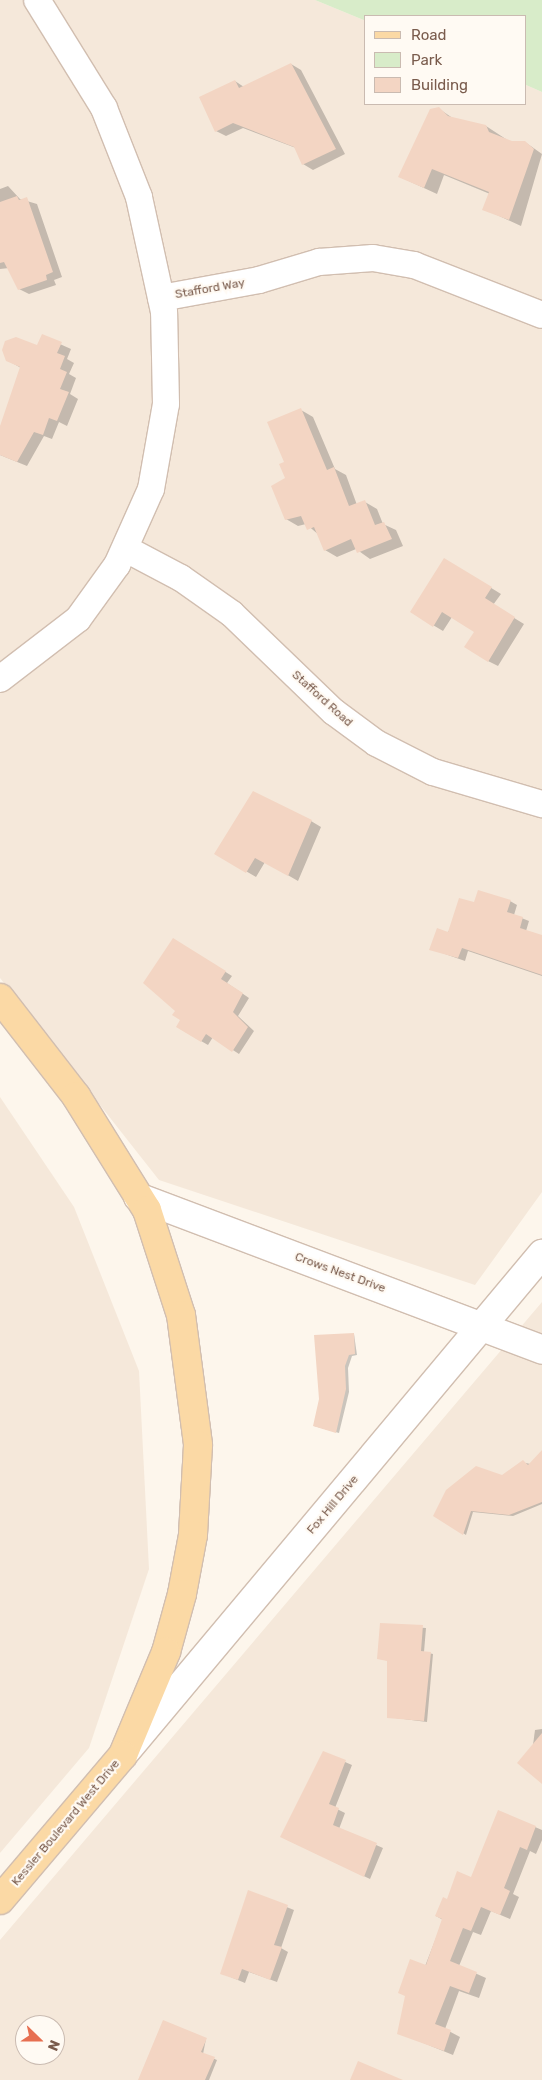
<!DOCTYPE html>
<style>
body{margin:0}
#map{position:relative;width:542px;height:2080px;overflow:hidden;background:#fdf6ec;font-family:Rubik,sans-serif}
div>[style]{position:absolute}
[style*='--x']{left:calc(var(--x)*1px);top:calc(var(--y)*1px);width:calc(var(--w)*1px);rotate:calc(var(--a)*1deg)}
.residential>*{inset:0;background:#f5e8da}
.green>*{inset:0;background:#d8ecc9}
.shadow>*{inset:0;background:#0003}
.building>*{inset:0;background:#f3d5c3}
.roads{filter:drop-shadow(1px 0 #d1beb0) drop-shadow(-1px 0 #d1beb0) drop-shadow(0 1px #d1beb0) drop-shadow(0 -1px #d1beb0)}
.street>*{height:26px;margin:-13px;padding:0 13px;transform-origin:13px;border-radius:13px;background:#fff}
.secondary>*{height:28px;margin:-14px;padding:0 14px;transform-origin:14px;border-radius:14px;background:#fff}
.primary>*{height:28px;margin:-14px;padding:0 14px;transform-origin:14px;border-radius:14px;background:#fbd9a5}
span{translate:-50% -50%;white-space:nowrap;text-align:center;line-height:1.15;-webkit-text-stroke:4.5px #fffaf3;paint-order:stroke}
.street-label{font-size:12px;color:#7a5c4d}
.legend{position:absolute;left:364px;top:15px;width:162px;height:90px;box-sizing:border-box;background:#fffaf3;border:1px solid #cabbb1;margin:0;padding:6px 9px;list-style:none;font-size:15px;color:#7a5c4d}
.legend li{display:flex;align-items:center;gap:10px;height:25px}
.legend b{width:25px;border:1px solid #cabbb1}
.north{position:absolute;left:15px;top:2015px;width:50px;height:50px;box-sizing:border-box;background:#fffaf3;border:1px solid #cabbb1;border-radius:50%;rotate:112deg;font-size:14px;font-weight:700;line-height:20px;text-align:center;color:#7a5c4d}
.north::after{content:'';display:block;margin:auto;width:18px;height:22px;background:#e76f51;clip-path:polygon(50% 0,100% 100%,50% 72%,0 100%)}
</style>
<div id="map">
<div class="residential">
<div style="clip-path:polygon(0 0,315px 0,366px 21px,366px 104px,526px 104px,526px 85px,542px 92px,542px 1192px,475px 1285px,159px 1180px,0 978px)"></div>
<div style="clip-path:polygon(0 1097px,74px 1207px,139px 1371px,149px 1569px,89px 1748px,0 1853px)"></div>
<div style="clip-path:polygon(evenodd,542px 1302px,542px 2080px,0 2080px,0 1940px,542px 1302px,25px 2025px,55px 2025px,55px 2055px,25px 2055px,25px 2025px)"></div>
</div>
<div class="green">
<div style="clip-path:polygon(315px 0,542px 0,542px 92px,526px 85px,526px 16px,366px 16px,366px 21px)"></div>
</div>
<div class="shadow">
<div style="clip-path:polygon(291px 64px,301px 70px,345px 154px,313px 170px,303px 164px,296px 148px,243px 128px,226px 136px,216px 131px,235px 81px,244px 87px)"></div>
<div style="clip-path:polygon(438px 108px,454px 119px,486px 126px,512px 143px,525px 142px,542px 154px,521px 226px,484px 209px,490px 194px,444px 175px,437px 194px,400px 177px)"></div>
<div style="clip-path:polygon(8px 186px,20px 199px,37px 204px,62px 277px,54px 280px,56px 285px,29px 294px,19px 289px,9px 268px,0 269px,0 189px)"></div>
<div style="clip-path:polygon(42px 336px,71px 349px,67px 359px,74px 363px,69px 374px,76px 378px,70px 394px,78px 399px,67px 426px,59px 422px,52px 439px,44px 436px,27px 466px,0 455px,0 428px,21px 368px,7px 360px,38px 347px)"></div>
<div style="clip-path:polygon(301px 410px,313px 417px,335px 469px,346px 475px,357px 505px,365px 502px,377px 509px,383px 524px,396px 530px,403px 546px,370px 559px,356px 549px,337px 557px,325px 550px,319px 535px,306px 524px,298px 526px,286px 519px,285px 463px)"></div>
<div style="clip-path:polygon(454px 565px,501px 594px,493px 605px,524px 624px,498px 666px,488px 661px,476px 632px,452px 617px,443px 631px,411px 612px)"></div>
<div style="clip-path:polygon(311px 821px,321px 827px,298px 881px,265px 862px,256px 877px,215px 853px)"></div>
<div style="clip-path:polygon(510px 901px,517px 905px,514px 915px,529px 921px,526px 931px,542px 937px,542px 976px,468px 951px,465px 961px,431px 949px,475px 904px)"></div>
<div style="clip-path:polygon(173px 939px,232px 976px,227px 983px,249px 998px,238px 1016px,254px 1031px,239px 1054px,213px 1037px,208px 1045px,201px 1041px,182px 1020px,177px 1011px)"></div>
<div style="clip-path:polygon(354px 1334px,357px 1355px,352px 1356px,348px 1368px,349px 1392px,339px 1433px,314px 1426px)"></div>
<div style="clip-path:polygon(526px 1463px,542px 1467px,542px 1504px,513px 1516px,473px 1512px,466px 1535px,435px 1515px)"></div>
<div style="clip-path:polygon(382px 1625px,426px 1628px,424px 1652px,433px 1654px,427px 1722px,388px 1717px,389px 1661px)"></div>
<div style="clip-path:polygon(542px 1729px,542px 1782px,533px 1745px,535px 1730px)"></div>
<div style="clip-path:polygon(324px 1753px,352px 1765px,335px 1808px,345px 1813px,339px 1829px,383px 1848px,370px 1879px,288px 1840px)"></div>
<div style="clip-path:polygon(535px 1827px,542px 1830px,542px 1840px,536px 1854px,530px 1851px,513px 1894px,519px 1897px,510px 1919px,491px 1911px,481px 1935px,473px 1932px,459px 1966px,486px 1978px,479px 1998px,459px 1991px,445px 2029px,460px 2037px,453px 2055px,399px 2033px,443px 1920px,436px 1916px,472px 1878px)"></div>
<div style="clip-path:polygon(249px 1892px,294px 1910px,281px 1948px,288px 1952px,277px 1982px,249px 1972px,245px 1983px,221px 1973px)"></div>
<div style="clip-path:polygon(206px 2039px,203px 2054px,217px 2060px,209px 2080px,148px 2080px)"></div>
</div>
<div class="building">
<div style="clip-path:polygon(291px 63px,336px 149px,302px 165px,294px 147px,233px 123px,215px 132px,199px 97px,235px 80px,239px 88px)"></div>
<div style="clip-path:polygon(439px 107px,448px 116px,486px 125px,489px 132px,512px 141px,525px 141px,534px 149px,509px 220px,482px 210px,489px 192px,432px 169px,424px 188px,398px 177px,430px 109px)"></div>
<div style="clip-path:polygon(17px 196px,19px 200px,27px 197px,53px 272px,46px 275px,47px 280px,18px 290px,4px 262px,0 263px,0 202px)"></div>
<div style="clip-path:polygon(42px 334px,62px 342px,57px 353px,65px 356px,60px 369px,67px 372px,60px 389px,69px 392px,57px 421px,49px 418px,43px 435px,34px 432px,17px 462px,0 455px,0 426px,20px 367px,6px 361px,2px 350px,5px 341px,16px 337px,37px 345px)"></div>
<div style="clip-path:polygon(301px 408px,327px 470px,334px 467px,349px 506px,365px 500px,375px 525px,384px 522px,392px 539px,357px 553px,351px 539px,324px 551px,314px 527px,307px 530px,301px 516px,285px 520px,271px 486px,285px 478px,279px 464px,284px 462px,267px 422px)"></div>
<div style="clip-path:polygon(444px 558px,492px 587px,485px 598px,515px 617px,488px 662px,464px 647px,474px 632px,442px 612px,433px 627px,410px 612px)"></div>
<div style="clip-path:polygon(253px 791px,312px 820px,288px 876px,255px 858px,246px 873px,214px 854px)"></div>
<div style="clip-path:polygon(478px 890px,511px 900px,507px 912px,523px 917px,520px 928px,542px 935px,542px 975px,462px 948px,458px 958px,429px 950px,437px 928px,448px 932px,459px 898px,474px 902px)"></div>
<div style="clip-path:polygon(173px 938px,226px 971px,221px 979px,243px 993px,233px 1012px,248px 1027px,232px 1052px,206px 1034px,201px 1042px,176px 1027px,180px 1020px,172px 1015px,175px 1011px,143px 983px)"></div>
<div style="clip-path:polygon(354px 1333px,355px 1354px,349px 1355px,345px 1366px,346px 1389px,336px 1433px,313px 1426px,319px 1399px,314px 1335px)"></div>
<div style="clip-path:polygon(542px 1450px,542px 1502px,509px 1515px,471px 1511px,463px 1535px,433px 1516px,446px 1490px,476px 1466px,502px 1475px,523px 1460px,528px 1465px)"></div>
<div style="clip-path:polygon(380px 1623px,423px 1625px,421px 1651px,431px 1652px,424px 1721px,387px 1718px,387px 1661px,377px 1659px)"></div>
<div style="clip-path:polygon(542px 1733px,542px 1784px,517px 1763px)"></div>
<div style="clip-path:polygon(323px 1751px,346px 1760px,329px 1804px,339px 1808px,333px 1825px,377px 1843px,364px 1877px,280px 1837px)"></div>
<div style="clip-path:polygon(498px 1810px,536px 1826px,527px 1850px,520px 1847px,504px 1888px,510px 1891px,500px 1915px,481px 1907px,471px 1931px,463px 1928px,450px 1961px,477px 1972px,469px 1993px,450px 1986px,435px 2024px,451px 2030px,444px 2051px,397px 2034px,405px 1996px,398px 1993px,410px 1959px,426px 1965px,442px 1919px,435px 1916px,443px 1897px,447px 1899px,457px 1871px,471px 1877px)"></div>
<div style="clip-path:polygon(248px 1890px,288px 1905px,274px 1945px,282px 1947px,270px 1980px,242px 1969px,238px 1980px,220px 1974px)"></div>
<div style="clip-path:polygon(163px 2020px,207px 2038px,201px 2052px,215px 2057px,205px 2080px,138px 2080px)"></div>
<div style="clip-path:polygon(358px 2061px,403px 2080px,350px 2080px)"></div>
</div>
<div class="roads">
<div class="street">
<div style="--x:161;--y:298;--w:100;--a:-10.4"></div>
<div style="--x:259;--y:280;--w:63;--a:-16.7"></div>
<div style="--x:319;--y:262;--w:54;--a:-4.2"></div>
<div style="--x:373;--y:258;--w:42;--a:9.7"></div>
<div style="--x:414;--y:265;--w:137;--a:21.3"></div>
<div style="--x:126;--y:549;--w:62;--a:27.8"></div>
<div style="--x:181;--y:578;--w:62;--a:35.2"></div>
<div style="--x:232;--y:614;--w:141;--a:43.9"></div>
<div style="--x:334;--y:712;--w:52;--a:36.4"></div>
<div style="--x:376;--y:743;--w:64;--a:27"></div>
<div style="--x:433;--y:772;--w:114;--a:16.4"></div>
<div style="--x:0;--y:679;--w:98;--a:-37.6"></div>
<div style="--x:78;--y:619;--w:67;--a:-54.2"></div>
<div style="--x:117;--y:565;--w:83;--a:-65.9"></div>
<div style="--x:151;--y:489;--w:86;--a:-80"></div>
<div style="--x:166;--y:404;--w:92;--a:-91.2"></div>
<div style="--x:164;--y:312;--w:118;--a:-102.3"></div>
<div style="--x:139;--y:197;--w:96;--a:-111.5"></div>
<div style="--x:104;--y:108;--w:127;--a:-121.8"></div>
</div>
<div class="secondary">
<div style="--x:138;--y:1197;--w:432;--a:20.7"></div>
<div style="--x:127;--y:1750;--w:647;--a:-50.08"></div>
</div>
<div class="primary">
<div style="--x:0;--y:998;--w:124;--a:52.2"></div>
<div style="--x:76;--y:1096;--w:134;--a:58.1"></div>
<div style="--x:147;--y:1210;--w:110;--a:72.1"></div>
<div style="--x:181;--y:1315;--w:131;--a:82.5"></div>
<div style="--x:198;--y:1445;--w:90;--a:93.2"></div>
<div style="--x:193;--y:1535;--w:60;--a:100.6"></div>
<div style="--x:182;--y:1594;--w:60;--a:105.4"></div>
<div style="--x:166;--y:1652;--w:112;--a:112.7"></div>
<div style="--x:123;--y:1755;--w:190;--a:130.3"></div>
</div>
</div>
<div class="street-label">
<span style="left:210px;top:289px;rotate:-10deg">Stafford Way</span>
<span style="left:322px;top:699px;rotate:42deg">Stafford Road</span>
<span style="left:340px;top:1273px;rotate:20deg">Crows Nest Drive</span>
<span style="left:333px;top:1505px;rotate:-50deg">Fox Hill Drive</span>
<span style="left:66px;top:1823px;rotate:-50deg">Kessler Boulevard West Drive</span>
</div>
<ul class="legend">
<li><b style="height:6px;background:#fbd9a5"></b>Road</li>
<li><b style="height:14px;background:#d8ecc9"></b>Park</li>
<li><b style="height:14px;background:#f3d5c3"></b>Building</li>
</ul>
<div class="north">N</div>
</div>
